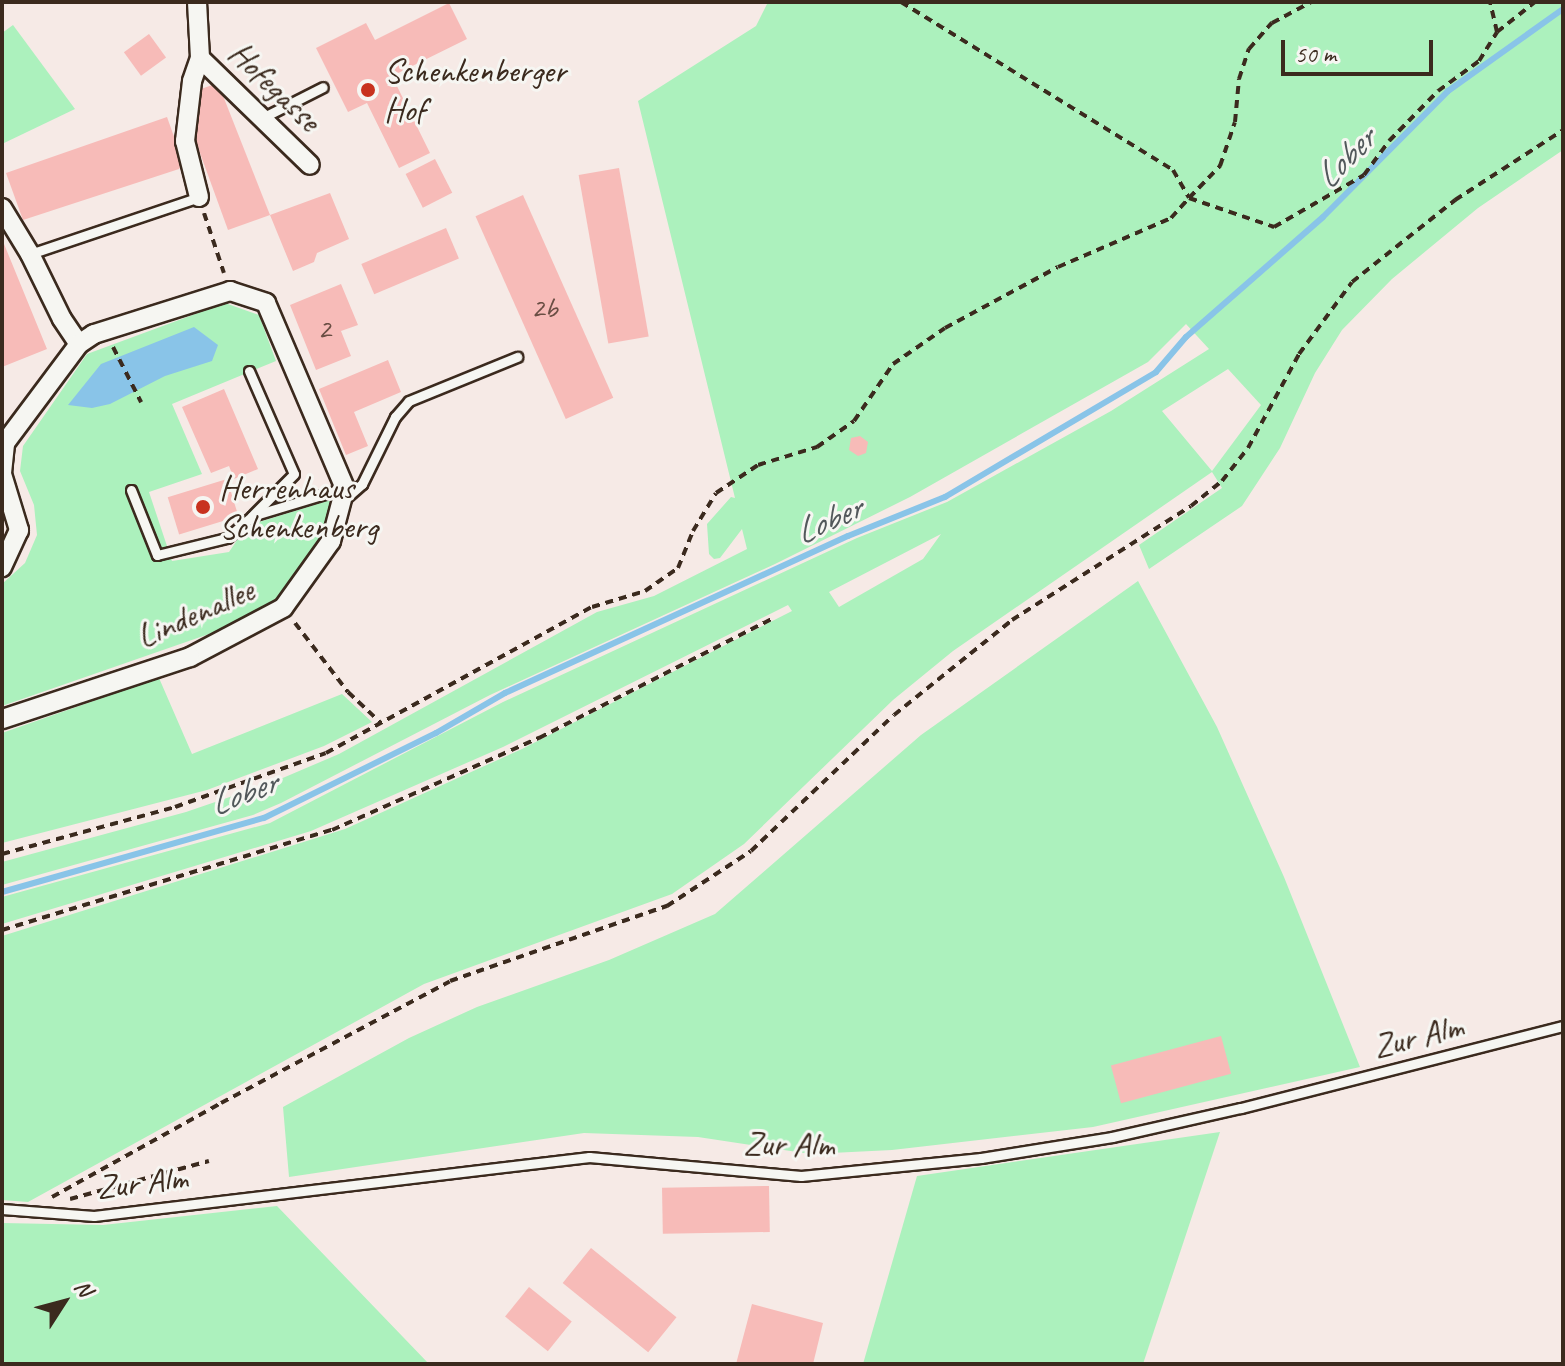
<!DOCTYPE html>
<style>
body{margin:0}
#map{position:relative;width:1565px;height:1366px;overflow:hidden;background:#f6eae6;font-family:Caveat,sans-serif}
div>[style]{position:absolute}
[style*='--x']{left:calc(var(--x)*1px);top:calc(var(--y)*1px);width:calc(var(--w)*1px);rotate:calc(var(--a)*1deg)}
.green>*{inset:0;background:#acf1bd}
.water>*{inset:0;background:#89c4e8}
.stream>*{height:6px;margin:-3px;padding:0 3px;transform-origin:3px;border-radius:3px;background:#89c4e8}
.building>*{inset:0;background:#f7bbb8;transform-origin:0 0}
.path>*{height:4px;margin-top:-2px;transform-origin:0;background:repeating-linear-gradient(90deg,#3b2a1e 0 8px,transparent 0 14px)}
.roads{filter:drop-shadow(2px 0 #3b2a1e) drop-shadow(-2px 0 #3b2a1e) drop-shadow(0 2px #3b2a1e) drop-shadow(0 -2px #3b2a1e)}
.service>*{height:9px;margin:-4.5px;padding:0 4.5px;transform-origin:4.5px;border-radius:4.5px;background:#f6f6f2}
.minor>*{height:18px;margin:-9px;padding:0 9px;transform-origin:9px;border-radius:9px;background:#f6f6f2}
.dots>*{width:22px;height:22px;translate:-50% -50%;box-sizing:border-box;border:4px solid #f6f6f2;border-radius:50%}
span{translate:-50% -50%;white-space:nowrap;text-align:center;line-height:1.15;-webkit-text-stroke:6px #f6f6f2;paint-order:stroke}
.number-label{font-size:30px;color:#6a4e44}
.number-label span{-webkit-text-stroke-width:0}
.poi-label{font-size:34px;color:#3b2a1e}
.left{translate:0 -50%;text-align:left}
.street-label{font-size:34px;color:#3b2a1e}
.water-label{font-size:36px;color:#52585b;font-style:italic}
.frame{position:absolute;inset:0;border:4px solid #3b2a1e;pointer-events:none}
.north{position:absolute;left:24px;top:1262px;width:80px;height:80px;-webkit-text-stroke:6px #f6f6f2;paint-order:stroke;rotate:54deg;font-size:22px;font-weight:700;line-height:32px;text-align:center;color:#3b2a1e}
.north::after{content:'';display:block;margin:auto;width:28px;height:36px;background:#3b2a1e;clip-path:polygon(50% 0,100% 100%,50% 72%,0 100%)}
.scale{position:absolute;left:1281px;top:40px;width:152px;height:36px;box-sizing:border-box;border:4px solid #3b2a1e;border-top:0;padding-left:10px;font-size:24px;line-height:28px;white-space:nowrap;color:#3b2a1e;-webkit-text-stroke:6px #f6f6f2;paint-order:stroke}
</style>
<div id="map">
<div class="green">
<div style="clip-path:polygon(evenodd,768px 2px,1563px 2px,1563px 150px,1478px 208px,1392px 279px,1342px 330px,1315px 373px,1280px 448px,1242px 506px,1149px 569px,1139px 545px,1222px 488px,1212px 472px,953px 651px,893px 700px,744px 844px,672px 894px,424px 984px,28px 1202px,2px 1200px,2px 936px,345px 829px,522px 749px,792px 611px,788px 605px,503px 747px,311px 831px,2px 924px,2px 897px,270px 823px,503px 702px,857px 538px,947px 502px,1111px 411px,1209px 349px,1186px 324px,1148px 362px,910px 497px,775px 564px,490px 695px,281px 803px,253px 815px,2px 885px,2px 862px,186px 812px,271px 783px,339px 754px,597px 612px,654px 596px,747px 549px,742px 529px,720px 558px,714px 559px,709px 554px,707px 524px,731px 497px,735px 498px,638px 101px,756px 26px,768px 2px,1228px 369px,1261px 405px,1212px 471px,1162px 411px,1228px 369px,768px 2px,941px 534px,923px 559px,839px 607px,829px 592px,941px 534px)"></div>
<div style="clip-path:polygon(13px 25px,75px 109px,2px 144px,2px 33px)"></div>
<div style="clip-path:polygon(225px 303px,259px 315px,276px 361px,172px 404px,202px 474px,149px 492px,172px 561px,229px 552px,242px 533px,256px 523px,333px 499px,323px 538px,299px 573px,274px 600px,232px 626px,2px 706px,2px 584px,25px 563px,37px 535px,34px 505px,20px 471px,23px 446px,87px 354px)"></div>
<div style="clip-path:polygon(1138px 581px,1217px 727px,1284px 877px,1360px 1067px,1093px 1127px,892px 1150px,811px 1154px,698px 1137px,584px 1133px,289px 1177px,283px 1107px,409px 1038px,477px 1007px,609px 960px,715px 914px,921px 735px)"></div>
<div style="clip-path:polygon(159px 678px,192px 754px,342px 694px,372px 722px,324px 746px,207px 790px,2px 843px,2px 733px)"></div>
<div style="clip-path:polygon(1220px 1132px,1143px 1364px,863px 1364px,917px 1176px)"></div>
<div style="clip-path:polygon(277px 1206px,429px 1364px,2px 1364px,2px 1223px,103px 1225px)"></div>
</div>
<div class="water">
<div style="clip-path:polygon(194px 327px,218px 345px,212px 361px,165px 376px,110px 404px,92px 408px,68px 405px,101px 364px)"></div>
</div>
<div class="stream">
<div style="--x:2;--y:892;--w:272;--a:-15.8"></div>
<div style="--x:264;--y:818;--w:192;--a:-26.3"></div>
<div style="--x:436;--y:733;--w:80;--a:-30.1"></div>
<div style="--x:505;--y:693;--w:377;--a:-24.6"></div>
<div style="--x:848;--y:536;--w:105;--a:-21.9"></div>
<div style="--x:945;--y:497;--w:245;--a:-30.6"></div>
<div style="--x:1156;--y:372;--w:46;--a:-49.4"></div>
<div style="--x:1186;--y:337;--w:182;--a:-41.2"></div>
<div style="--x:1323;--y:217;--w:177;--a:-45.2"></div>
<div style="--x:1448;--y:91;--w:141;--a:-35.5"></div>
</div>
<div class="building">
<div style="clip-path:polygon(449px 3px,467px 39px,392px 76px,430px 153px,399px 168px,367px 103px,348px 112px,316px 48px,366px 23px,375px 40px)"></div>
<div style="left:149px;top:34px;width:29px;height:31px;rotate:54deg"></div>
<div style="clip-path:polygon(218px 83px,270px 215px,228px 230px,196px 142px,201px 89px)"></div>
<div style="clip-path:polygon(167px 117px,183px 162px,179px 169px,23px 220px,6px 173px)"></div>
<div style="left:435px;top:159px;width:38px;height:33px;rotate:63deg"></div>
<div style="left:619px;top:168px;width:171px;height:41px;rotate:80deg"></div>
<div style="clip-path:polygon(330px 193px,349px 239px,317px 253px,314px 262px,293px 271px,270px 215px)"></div>
<div style="left:523px;top:195px;width:222px;height:52px;rotate:66deg"></div>
<div style="left:446px;top:228px;width:33px;height:92px;rotate:67deg"></div>
<div style="clip-path:polygon(2px 239px,47px 349px,2px 367px,4px 325px)"></div>
<div style="clip-path:polygon(341px 284px,358px 325px,341px 331px,351px 356px,316px 370px,290px 305px)"></div>
<div style="clip-path:polygon(388px 360px,401px 392px,354px 412px,368px 446px,346px 455px,319px 389px)"></div>
<div style="clip-path:polygon(224px 389px,258px 469px,234px 479px,229px 466px,211px 473px,182px 407px)"></div>
<div style="clip-path:polygon(860px 436px,868px 442px,866px 453px,858px 456px,849px 450px,851px 438px)"></div>
<div style="left:227px;top:479px;width:39px;height:62px;rotate:73deg"></div>
<div style="left:1221px;top:1036px;width:39px;height:114px;rotate:75deg"></div>
<div style="left:769px;top:1186px;width:46px;height:107px;rotate:89deg"></div>
<div style="left:591px;top:1248px;width:110px;height:45px;rotate:39deg"></div>
<div style="left:529px;top:1287px;width:55px;height:38px;rotate:39deg"></div>
<div style="clip-path:polygon(752px 1304px,823px 1323px,813px 1364px,736px 1364px)"></div>
</div>
<div class="path">
<div style="--x:901;--y:2;--w:320;--a:31.7"></div>
<div style="--x:1173;--y:170;--w:32;--a:60"></div>
<div style="--x:1189;--y:198;--w:45;--a:-45.9"></div>
<div style="--x:1220;--y:166;--w:46;--a:-71.2"></div>
<div style="--x:1235;--y:122;--w:43;--a:-84.7"></div>
<div style="--x:1239;--y:79;--w:32;--a:-72"></div>
<div style="--x:1249;--y:49;--w:35;--a:-49"></div>
<div style="--x:1272;--y:23;--w:44;--a:-28.3"></div>
<div style="--x:1497;--y:32;--w:48;--a:-38.3"></div>
<div style="--x:204;--y:213;--w:63;--a:71.6"></div>
<div style="--x:113;--y:347;--w:62;--a:63"></div>
<div style="--x:295;--y:623;--w:87;--a:52.5"></div>
<div style="--x:348;--y:692;--w:44;--a:43.2"></div>
<div style="--x:2;--y:854;--w:179;--a:-15.2"></div>
<div style="--x:175;--y:807;--w:160;--a:-19.7"></div>
<div style="--x:326;--y:753;--w:303;--a:-28.8"></div>
<div style="--x:592;--y:607;--w:55;--a:-16.8"></div>
<div style="--x:645;--y:591;--w:40;--a:-34.9"></div>
<div style="--x:678;--y:568;--w:40;--a:-68"></div>
<div style="--x:693;--y:531;--w:44;--a:-58.8"></div>
<div style="--x:716;--y:493;--w:50;--a:-33.7"></div>
<div style="--x:758;--y:465;--w:62;--a:-17"></div>
<div style="--x:817;--y:447;--w:45;--a:-35.1"></div>
<div style="--x:854;--y:421;--w:69;--a:-55.6"></div>
<div style="--x:893;--y:364;--w:63;--a:-34.7"></div>
<div style="--x:945;--y:328;--w:128;--a:-28.4"></div>
<div style="--x:1058;--y:267;--w:123;--a:-23.4"></div>
<div style="--x:1171;--y:218;--w:27;--a:-48"></div>
<div style="--x:1189;--y:198;--w:90;--a:18.8"></div>
<div style="--x:1274;--y:227;--w:104;--a:-30"></div>
<div style="--x:1364;--y:175;--w:42;--a:-53.7"></div>
<div style="--x:1389;--y:141;--w:70;--a:-45.6"></div>
<div style="--x:1438;--y:91;--w:51;--a:-36.2"></div>
<div style="--x:1479;--y:61;--w:34;--a:-58"></div>
<div style="--x:1497;--y:32;--w:31;--a:-103"></div>
<div style="--x:2;--y:930;--w:345;--a:-16.9"></div>
<div style="--x:332;--y:830;--w:227;--a:-24"></div>
<div style="--x:539;--y:738;--w:265;--a:-27.1"></div>
<div style="--x:52;--y:1197;--w:193;--a:-29.1"></div>
<div style="--x:221;--y:1103;--w:259;--a:-28"></div>
<div style="--x:450;--y:981;--w:230;--a:-19.1"></div>
<div style="--x:667;--y:906;--w:100;--a:-33.2"></div>
<div style="--x:751;--y:851;--w:197;--a:-43.6"></div>
<div style="--x:894;--y:715;--w:151;--a:-38.8"></div>
<div style="--x:1012;--y:620;--w:212;--a:-32.5"></div>
<div style="--x:1191;--y:506;--w:40;--a:-39"></div>
<div style="--x:1222;--y:481;--w:42;--a:-51.8"></div>
<div style="--x:1248;--y:448;--w:107;--a:-61.5"></div>
<div style="--x:1299;--y:354;--w:89;--a:-53.6"></div>
<div style="--x:1352;--y:282;--w:132;--a:-38.5"></div>
<div style="--x:1455;--y:200;--w:129;--a:-32.9"></div>
<div style="--x:70;--y:1199;--w:144;--a:-15.3"></div>
</div>
<div class="roads">
<div class="service">
<div style="--x:262;--y:118;--w:68;--a:-26.9"></div>
<div style="--x:30;--y:254;--w:178;--a:-18.6"></div>
<div style="--x:249;--y:371;--w:112;--a:66.4"></div>
<div style="--x:294;--y:474;--w:57;--a:135"></div>
<div style="--x:131;--y:490;--w:70;--a:68.2"></div>
<div style="--x:157;--y:555;--w:72;--a:-13.7"></div>
<div style="--x:227;--y:538;--w:33;--a:-41"></div>
<div style="--x:252;--y:516;--w:97;--a:-16.8"></div>
<div style="--x:347;--y:497;--w:20;--a:-41"></div>
<div style="--x:362;--y:484;--w:75;--a:-63.8"></div>
<div style="--x:395;--y:417;--w:21;--a:-49"></div>
<div style="--x:409;--y:401;--w:117;--a:-22.2"></div>
<div style="--x:2;--y:1209;--w:92;--a:4.4"></div>
<div style="--x:94;--y:1216;--w:499;--a:-6.8"></div>
<div style="--x:589;--y:1157;--w:213;--a:5.1"></div>
<div style="--x:801;--y:1176;--w:181;--a:-5.7"></div>
<div style="--x:981;--y:1158;--w:133;--a:-9.1"></div>
<div style="--x:1112;--y:1137;--w:132;--a:-12.7"></div>
<div style="--x:1241;--y:1108;--w:332;--a:-14.3"></div>
</div>
<div class="minor">
<div style="--x:197;--y:2;--w:56;--a:86.9"></div>
<div style="--x:200;--y:58;--w:153;--a:44.2"></div>
<div style="--x:199;--y:197;--w:58;--a:-104"></div>
<div style="--x:185;--y:141;--w:60;--a:-83.3"></div>
<div style="--x:192;--y:81;--w:24;--a:-71"></div>
<div style="--x:2;--y:208;--w:54;--a:58.7"></div>
<div style="--x:30;--y:254;--w:72;--a:63.8"></div>
<div style="--x:62;--y:319;--w:30;--a:56"></div>
<div style="--x:2;--y:473;--w:30;--a:-84"></div>
<div style="--x:5;--y:443;--w:124;--a:-53.2"></div>
<div style="--x:79;--y:344;--w:18;--a:-34"></div>
<div style="--x:94;--y:334;--w:143;--a:-17.5"></div>
<div style="--x:230;--y:291;--w:38;--a:18"></div>
<div style="--x:266;--y:303;--w:201;--a:66.9"></div>
<div style="--x:345;--y:488;--w:55;--a:104.8"></div>
<div style="--x:331;--y:541;--w:82;--a:125.6"></div>
<div style="--x:283;--y:608;--w:105;--a:152.2"></div>
<div style="--x:190;--y:657;--w:198;--a:161.7"></div>
<div style="--x:2;--y:474;--w:59;--a:73.1"></div>
<div style="--x:19;--y:530;--w:41;--a:114.7"></div>
</div>
</div>
<div class="dots">
<div style="left:368px;top:90px;background:#c8321e"></div>
<div style="left:203px;top:507px;background:#c8321e"></div>
</div>
<div class="number-label">
<span style="left:544px;top:307px">2b</span>
<span style="left:324px;top:328px">2</span>
</div>
<div class="poi-label">
<span class="left" style="left:384px;top:90px">Schenkenberger<br>Hof</span>
<span class="left" style="left:219px;top:507px">Herrenhaus<br>Schenkenberg</span>
</div>
<div class="street-label">
<span style="left:275px;top:86px;rotate:44deg">Hofegasse</span>
<span style="left:195px;top:613px;rotate:-24deg">Lindenallee</span>
<span style="left:1418px;top:1036px;rotate:-14deg">Zur Alm</span>
<span style="left:789px;top:1144px;rotate:1deg">Zur Alm</span>
<span style="left:142px;top:1182px;rotate:-6deg">Zur Alm</span>
</div>
<div class="water-label">
<span style="left:1345px;top:158px;rotate:-45deg">Lober</span>
<span style="left:828px;top:520px;rotate:-24deg">Lober</span>
<span style="left:243px;top:793px;rotate:-20deg">Lober</span>
</div>
<div class="frame"></div>
<div class="north">N</div>
<div class="scale">50 m</div>
</div>
